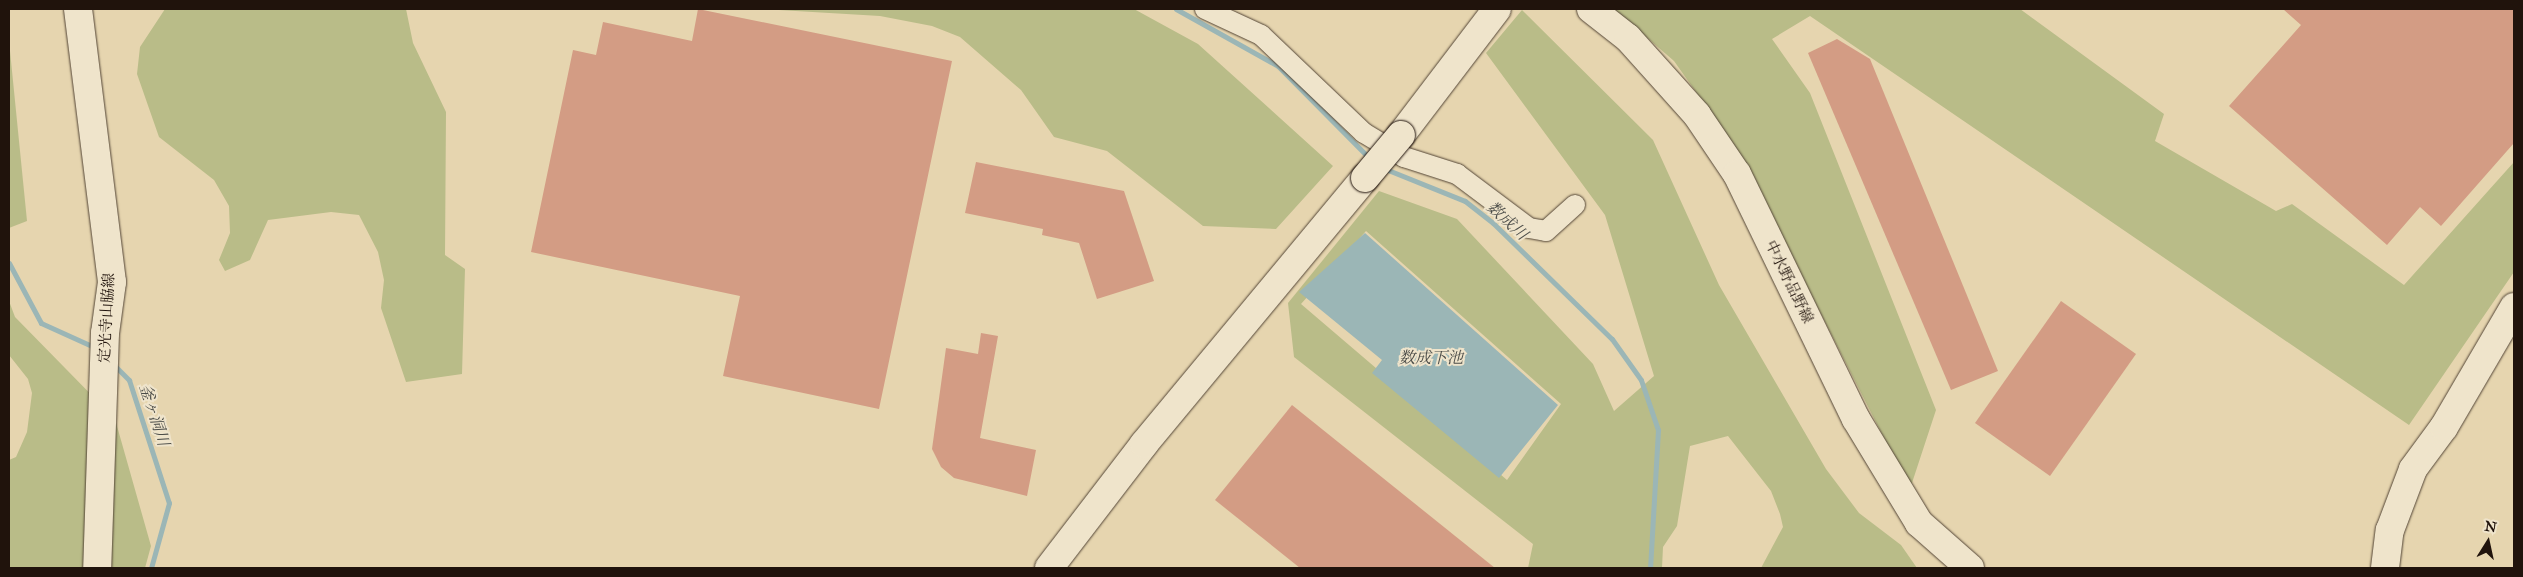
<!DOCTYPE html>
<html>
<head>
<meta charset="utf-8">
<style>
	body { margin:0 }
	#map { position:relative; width:2523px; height:577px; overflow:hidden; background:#e6d5af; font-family:"IM FELL Great Primer","Noto Serif JP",serif }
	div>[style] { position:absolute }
	.green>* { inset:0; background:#b9bc88 }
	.water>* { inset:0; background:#9bb6b6 }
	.stream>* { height:5px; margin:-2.5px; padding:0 2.5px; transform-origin:2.5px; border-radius:2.5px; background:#9bb6b6 }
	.building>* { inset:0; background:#d39c84 }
	.roads { filter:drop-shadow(0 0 1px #524435) drop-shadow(0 0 1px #524435) }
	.street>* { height:20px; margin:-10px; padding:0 10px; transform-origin:10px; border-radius:10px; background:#efe4cb }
	.secondary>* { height:28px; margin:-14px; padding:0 14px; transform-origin:14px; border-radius:14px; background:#efe4cb }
	.bridges { filter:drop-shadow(0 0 1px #20130c) drop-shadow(0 0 1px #20130c) }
	.secondary-bridge>* { height:28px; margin:-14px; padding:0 14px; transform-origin:14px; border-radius:14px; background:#efe4cb }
	span { translate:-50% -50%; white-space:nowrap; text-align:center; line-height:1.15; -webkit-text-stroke:4px #efe4cb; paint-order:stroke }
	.street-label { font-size:15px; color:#20130c }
	.water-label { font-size:16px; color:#4b4c48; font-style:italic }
	.frame { position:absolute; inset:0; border:10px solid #20130c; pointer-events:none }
	.north { position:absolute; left:2463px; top:517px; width:50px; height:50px; -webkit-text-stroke:4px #efe4cb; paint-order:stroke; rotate:10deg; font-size:14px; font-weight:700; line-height:20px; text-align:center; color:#20130c }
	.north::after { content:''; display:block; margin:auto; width:18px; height:22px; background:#20130c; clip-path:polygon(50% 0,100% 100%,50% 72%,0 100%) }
</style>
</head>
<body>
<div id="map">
	<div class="green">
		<div style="clip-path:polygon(165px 9px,406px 9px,413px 43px,446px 112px,445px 255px,465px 269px,462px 374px,406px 382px,381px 308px,384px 280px,378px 252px,359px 215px,331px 212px,268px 220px,250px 260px,225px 271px,219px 260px,230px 233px,229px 206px,214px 180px,159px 137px,137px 74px,140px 47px)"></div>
		<div style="clip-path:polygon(762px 9px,1134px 9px,1198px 44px,1333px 166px,1276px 229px,1203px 226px,1107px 151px,1054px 137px,1021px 90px,960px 37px,932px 26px,880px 16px)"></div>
		<div style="clip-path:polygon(1614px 9px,2020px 9px,2164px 114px,2155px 141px,2276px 211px,2292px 204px,2404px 285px,2514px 162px,2514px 272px,2409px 425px,1810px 16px,1772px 39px,1810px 93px,1936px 410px,1910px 489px,1738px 151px,1674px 61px)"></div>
		<div style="clip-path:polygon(evenodd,1522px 10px,1653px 140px,1719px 285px,1826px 469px,1859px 513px,1901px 545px,1917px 568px,1761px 568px,1783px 527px,1780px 514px,1771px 491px,1728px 436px,1690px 446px,1677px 526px,1663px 547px,1662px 568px,1528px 568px,1533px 544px,1294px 357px,1288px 303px,1379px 191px,1457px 219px,1593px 364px,1614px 411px,1654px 376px,1605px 215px,1486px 53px,1522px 10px,1366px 231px,1561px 404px,1507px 480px,1301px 304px,1366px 231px)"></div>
		<div style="clip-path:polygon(9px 41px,27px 221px,9px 228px)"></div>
		<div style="clip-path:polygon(9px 301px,15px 317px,115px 419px,151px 546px,145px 568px,9px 568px,9px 460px,16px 457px,27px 432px,32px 393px,28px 379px,9px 355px)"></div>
	</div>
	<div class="water">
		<div style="clip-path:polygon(1365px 233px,1558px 405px,1499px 478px,1372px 373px,1382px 360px,1299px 292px)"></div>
	</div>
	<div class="stream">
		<div style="left:1176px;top:9px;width:117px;rotate:29.2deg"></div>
		<div style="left:1278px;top:66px;width:131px;rotate:45.3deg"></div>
		<div style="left:1383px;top:168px;width:88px;rotate:21.9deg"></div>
		<div style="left:1465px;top:201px;width:36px;rotate:38deg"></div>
		<div style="left:1493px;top:223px;width:166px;rotate:44.3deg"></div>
		<div style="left:1612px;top:339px;width:50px;rotate:54.7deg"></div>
		<div style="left:1641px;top:380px;width:53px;rotate:71.2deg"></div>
		<div style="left:1658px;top:430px;width:138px;rotate:93.3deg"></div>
		<div style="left:9px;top:263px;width:68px;rotate:61.9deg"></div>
		<div style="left:41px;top:323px;width:60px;rotate:24.4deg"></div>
		<div style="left:113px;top:364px;width:23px;rotate:45deg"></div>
		<div style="left:129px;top:380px;width:129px;rotate:72deg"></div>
		<div style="left:169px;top:503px;width:67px;rotate:105.5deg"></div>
	</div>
	<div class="building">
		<div style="clip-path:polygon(698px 9px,952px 61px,879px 409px,723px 376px,740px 296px,531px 252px,573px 50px,596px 55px,603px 22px,692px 41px)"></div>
		<div style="clip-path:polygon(2283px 9px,2514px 9px,2514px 143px,2441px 226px,2420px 207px,2387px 245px,2229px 106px,2301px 25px)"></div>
		<div style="clip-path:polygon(1837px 39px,1870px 59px,1998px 371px,1951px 390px,1808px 53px)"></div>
		<div style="clip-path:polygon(976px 162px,1124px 191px,1154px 281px,1097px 299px,1079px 243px,1042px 235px,1043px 229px,965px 213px)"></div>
		<div style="clip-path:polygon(2061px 301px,2136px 354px,2050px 476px,1975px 423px)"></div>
		<div style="clip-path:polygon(981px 333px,998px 336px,980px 438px,1036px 450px,1027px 496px,954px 478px,941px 467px,932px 449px,946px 348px,978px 354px)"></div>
		<div style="clip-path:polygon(1292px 405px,1495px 568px,1300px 568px,1215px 500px)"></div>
	</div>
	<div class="roads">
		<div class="street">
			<div style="left:1205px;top:9px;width:62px;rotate:24.9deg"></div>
			<div style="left:1261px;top:35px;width:142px;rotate:43.6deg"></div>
			<div style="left:1364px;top:133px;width:47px;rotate:31deg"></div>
			<div style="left:1404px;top:157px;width:56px;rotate:17.8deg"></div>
			<div style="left:1457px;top:174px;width:90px;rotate:36.9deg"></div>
			<div style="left:1529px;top:228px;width:17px;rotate:10deg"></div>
			<div style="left:1546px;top:231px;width:39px;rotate:-42deg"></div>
		</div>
		<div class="secondary">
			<div style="left:78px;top:9px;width:275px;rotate:82.9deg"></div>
			<div style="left:112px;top:282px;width:51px;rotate:97.8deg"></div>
			<div style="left:105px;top:333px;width:235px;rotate:91.9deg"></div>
			<div style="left:1591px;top:9px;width:47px;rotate:38.1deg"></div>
			<div style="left:1628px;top:38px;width:103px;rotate:48.1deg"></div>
			<div style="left:1697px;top:115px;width:71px;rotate:55.9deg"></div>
			<div style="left:1737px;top:174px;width:272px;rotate:64.1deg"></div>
			<div style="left:1856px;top:419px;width:122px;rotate:58.8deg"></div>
			<div style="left:1919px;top:523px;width:68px;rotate:41.4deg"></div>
			<div style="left:1401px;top:135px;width:158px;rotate:-52.7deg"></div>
			<div style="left:1049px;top:568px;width:156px;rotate:-52.5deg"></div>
			<div style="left:1144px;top:444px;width:346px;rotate:-50.3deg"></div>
			<div style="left:2385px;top:568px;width:38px;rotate:-83deg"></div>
			<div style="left:2390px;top:530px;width:65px;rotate:-69.3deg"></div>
			<div style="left:2413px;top:469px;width:52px;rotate:-53.6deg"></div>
			<div style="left:2444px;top:427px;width:139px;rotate:-59.7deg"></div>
		</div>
	</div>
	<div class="bridges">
		<div class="secondary-bridge">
			<div style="left:1365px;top:178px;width:56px;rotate:-50.1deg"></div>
		</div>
	</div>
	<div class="street-label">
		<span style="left:1789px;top:282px;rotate:64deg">中水野品野線</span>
		<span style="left:107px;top:318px;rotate:-87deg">定光寺山脇線</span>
	</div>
	<div class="water-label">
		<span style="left:1507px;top:221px;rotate:42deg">数成川</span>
		<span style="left:1431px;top:358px">数成下池</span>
		<span style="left:154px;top:415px;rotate:72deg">釜ヶ洞川</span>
	</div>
	<div class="frame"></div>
	<div class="north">N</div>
</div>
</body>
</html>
